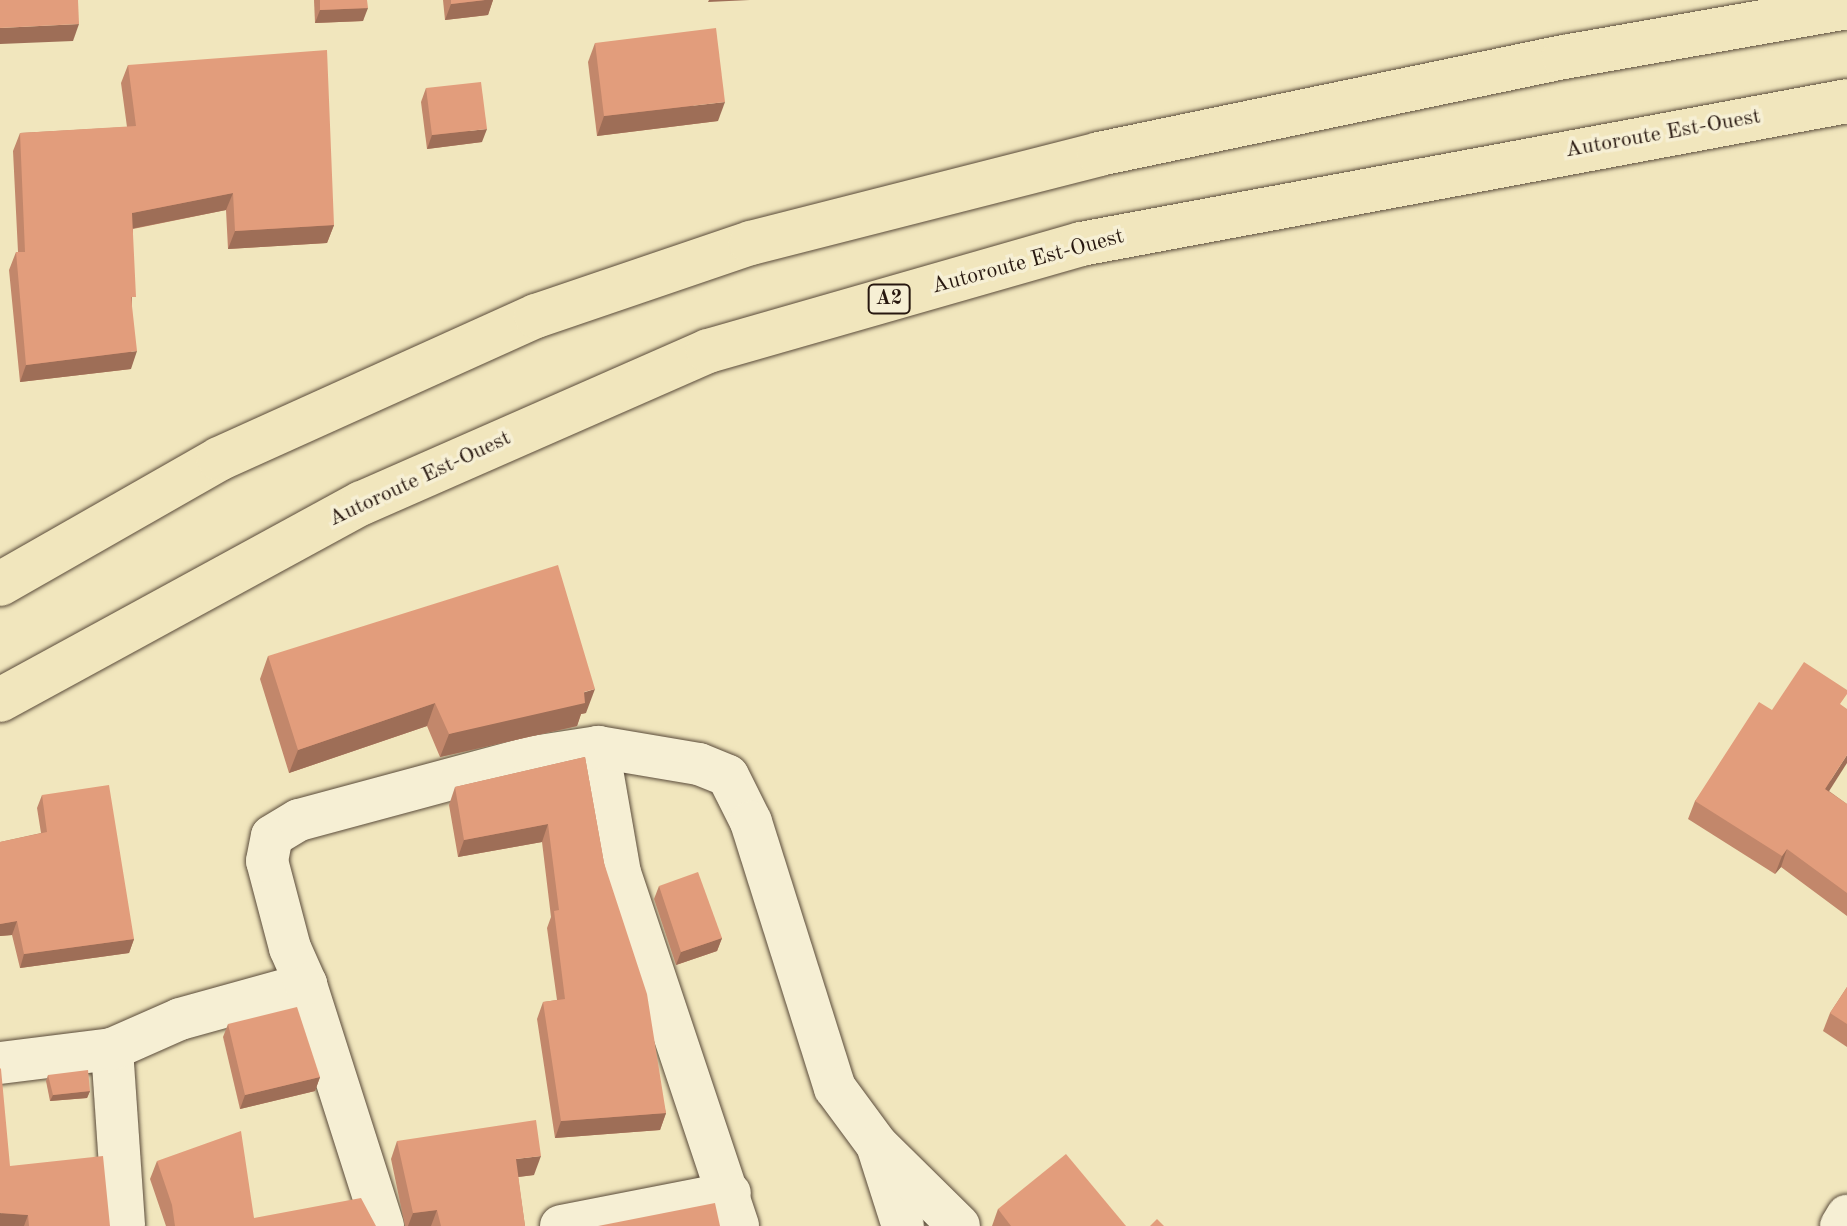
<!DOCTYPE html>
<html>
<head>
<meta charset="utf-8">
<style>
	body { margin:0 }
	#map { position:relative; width:1847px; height:1226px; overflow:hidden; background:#f1e6bd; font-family:"Old Standard TT",serif }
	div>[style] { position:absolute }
	.roads { filter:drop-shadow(0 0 2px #5a4b3a) drop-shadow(0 0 2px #5a4b3a) }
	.minor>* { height:42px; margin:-21px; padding:0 21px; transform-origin:21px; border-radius:21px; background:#f6efd4 }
	.motorway>* { height:44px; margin:-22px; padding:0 22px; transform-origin:22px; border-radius:22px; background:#f1e6bd }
	.wall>* { inset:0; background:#c2876b }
	.shaded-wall>* { inset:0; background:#9e6e57 }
	.building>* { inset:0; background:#e29d7c }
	span { translate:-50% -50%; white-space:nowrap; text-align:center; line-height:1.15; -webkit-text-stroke:7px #f6efd4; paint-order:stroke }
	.shield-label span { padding:2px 6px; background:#f6efd4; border:2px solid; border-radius:6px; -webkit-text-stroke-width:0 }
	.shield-label { font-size:20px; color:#27170f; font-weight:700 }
	.street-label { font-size:22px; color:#27170f }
</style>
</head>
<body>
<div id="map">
	<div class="roads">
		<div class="minor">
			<div style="left:598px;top:747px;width:128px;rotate:80.1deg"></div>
			<div style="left:620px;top:873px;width:372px;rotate:71.5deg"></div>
			<div style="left:112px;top:1049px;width:177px;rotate:86.1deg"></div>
			<div style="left:0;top:1063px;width:113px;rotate:-7.1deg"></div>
			<div style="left:112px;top:1049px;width:74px;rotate:-23.8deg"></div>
			<div style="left:180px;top:1019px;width:131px;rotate:-15.5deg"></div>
			<div style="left:879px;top:1151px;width:79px;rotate:72.3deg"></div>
			<div style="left:383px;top:1226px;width:254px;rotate:-107.7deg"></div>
			<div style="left:306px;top:984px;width:39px;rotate:-114deg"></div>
			<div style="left:290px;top:948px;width:90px;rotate:-104.8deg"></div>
			<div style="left:267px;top:861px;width:25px;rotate:-79deg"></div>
			<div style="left:272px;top:836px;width:31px;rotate:-31deg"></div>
			<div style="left:299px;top:820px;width:242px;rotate:-15.1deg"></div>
			<div style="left:533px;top:757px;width:66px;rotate:-8.7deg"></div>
			<div style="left:598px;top:747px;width:102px;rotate:9.6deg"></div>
			<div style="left:699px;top:764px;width:31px;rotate:22deg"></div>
			<div style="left:728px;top:776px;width:51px;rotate:63.4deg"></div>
			<div style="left:751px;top:822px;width:279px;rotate:72.5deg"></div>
			<div style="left:835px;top:1088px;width:71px;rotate:53.6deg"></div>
			<div style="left:877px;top:1145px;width:115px;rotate:44.6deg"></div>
			<div style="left:561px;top:1226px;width:172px;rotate:-11deg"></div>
			<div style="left:1841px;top:1226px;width:12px;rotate:-59deg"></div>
		</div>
		<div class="motorway">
			<div style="left:0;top:584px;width:252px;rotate:-29.7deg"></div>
			<div style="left:219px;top:459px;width:348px;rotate:-24.3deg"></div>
			<div style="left:536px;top:316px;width:227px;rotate:-18.8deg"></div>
			<div style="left:751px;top:243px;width:359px;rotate:-14.3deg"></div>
			<div style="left:1099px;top:154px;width:475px;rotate:-11.8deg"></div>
			<div style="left:1564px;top:57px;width:287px;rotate:-10deg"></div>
			<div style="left:0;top:700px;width:412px;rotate:-28.6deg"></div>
			<div style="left:362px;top:503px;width:378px;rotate:-23.7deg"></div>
			<div style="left:708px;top:351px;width:388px;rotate:-16deg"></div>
			<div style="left:1081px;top:244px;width:779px;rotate:-10.57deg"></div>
		</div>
	</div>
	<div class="wall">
		<div style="clip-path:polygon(314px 0,367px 0,363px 21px,315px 23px)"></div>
		<div style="clip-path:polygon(443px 0,493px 0,488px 15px,445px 20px)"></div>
		<div style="clip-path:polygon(595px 43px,718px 121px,597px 136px,588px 62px)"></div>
		<div style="clip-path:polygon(128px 65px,334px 225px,327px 243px,228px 249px,226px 210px,133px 229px,131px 369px,20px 382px,9px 270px,16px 252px,18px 252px,13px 151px,20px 133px,127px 127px,121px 83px)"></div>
		<div style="clip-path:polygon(426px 88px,482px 142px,427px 149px,421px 102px)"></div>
		<div style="clip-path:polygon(268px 656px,586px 713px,581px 714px,577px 726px,440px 757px,427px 726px,289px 773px,260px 679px)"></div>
		<div style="clip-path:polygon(1843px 706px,1829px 791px,1847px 804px,1847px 916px,1781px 867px,1775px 874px,1688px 819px,1695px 801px,1772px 710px)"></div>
		<div style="clip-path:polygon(585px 757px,604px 863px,666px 1113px,660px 1130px,555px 1138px,537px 1019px,543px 1002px,557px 1000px,547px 928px,551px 917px,542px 842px,458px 857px,449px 805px,455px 787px)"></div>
		<div style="clip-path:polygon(42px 795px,134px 939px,129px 953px,20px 968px,12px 935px,0 936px,0 842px,41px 833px,37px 808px)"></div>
		<div style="clip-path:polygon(659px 886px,722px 938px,717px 951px,676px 965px,654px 899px)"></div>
		<div style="clip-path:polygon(1847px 987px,1847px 1047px,1823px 1031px,1830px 1013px)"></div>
		<div style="clip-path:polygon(228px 1024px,320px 1077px,315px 1091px,240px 1109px,223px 1037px)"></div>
		<div style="clip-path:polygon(48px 1075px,90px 1091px,87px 1098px,50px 1101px,46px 1081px)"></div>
		<div style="clip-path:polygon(397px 1141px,534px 1175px,518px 1177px,525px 1226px,405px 1226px,391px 1159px)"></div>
		<div style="clip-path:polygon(157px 1161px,254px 1218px,376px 1226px,166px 1226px,150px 1179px)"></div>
		<div style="clip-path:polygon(10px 1166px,110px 1226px,0 1226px)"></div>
		<div style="clip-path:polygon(998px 1209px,1126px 1226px,992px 1226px)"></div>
	</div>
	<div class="shaded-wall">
		<div style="clip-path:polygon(485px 0,493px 0,488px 15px,445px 20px,451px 4px)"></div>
		<div style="clip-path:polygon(709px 0,750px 0,708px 2px)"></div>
		<div style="clip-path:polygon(368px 8px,363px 21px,315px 23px,320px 10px)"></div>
		<div style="clip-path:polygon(79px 24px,73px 41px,0 44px,0 28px)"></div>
		<div style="clip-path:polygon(725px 102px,718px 121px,597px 136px,604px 116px)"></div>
		<div style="clip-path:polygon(487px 129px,482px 142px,427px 149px,432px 135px)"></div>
		<div style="clip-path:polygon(233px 193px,226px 210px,125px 230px,132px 213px)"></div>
		<div style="clip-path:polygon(334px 225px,327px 243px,228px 249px,235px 231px)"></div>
		<div style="clip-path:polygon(137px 351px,131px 369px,20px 382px,26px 365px)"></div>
		<div style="clip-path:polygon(595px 689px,586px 713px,581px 714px,577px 726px,440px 757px,449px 734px)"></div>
		<div style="clip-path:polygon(435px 703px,427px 726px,289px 773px,298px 750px)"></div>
		<div style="clip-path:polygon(1847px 755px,1847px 763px,1819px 807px,1825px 789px)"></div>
		<div style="clip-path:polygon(548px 824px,542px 842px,458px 857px,464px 840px)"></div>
		<div style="clip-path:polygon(1787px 849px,1781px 867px,1775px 874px,1782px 856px)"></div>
		<div style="clip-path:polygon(17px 921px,12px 935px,0 936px,0 924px)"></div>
		<div style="clip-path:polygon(722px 938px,717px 951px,676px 965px,681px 952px)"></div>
		<div style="clip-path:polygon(134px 939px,129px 953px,20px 968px,24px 954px)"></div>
		<div style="clip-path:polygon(320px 1077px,315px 1091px,240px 1109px,245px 1095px)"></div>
		<div style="clip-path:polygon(90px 1091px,87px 1098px,50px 1101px,53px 1095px)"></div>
		<div style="clip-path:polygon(666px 1113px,660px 1130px,555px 1138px,561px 1121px)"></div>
		<div style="clip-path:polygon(541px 1156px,534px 1175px,509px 1178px,516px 1159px)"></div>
		<div style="clip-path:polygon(437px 1210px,431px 1226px,408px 1226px,413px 1213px)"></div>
		<div style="clip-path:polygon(0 1213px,28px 1215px,24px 1226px,0 1226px)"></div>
	</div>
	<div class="building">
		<div style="clip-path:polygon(0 0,78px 0,79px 24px,0 28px)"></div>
		<div style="clip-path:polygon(320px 0,367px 0,368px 8px,320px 10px)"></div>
		<div style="clip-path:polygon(451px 0,485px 0,451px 4px)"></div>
		<div style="clip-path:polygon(716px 28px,725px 102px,604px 116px,595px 43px)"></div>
		<div style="clip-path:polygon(327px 50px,334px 225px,235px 231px,233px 193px,132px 213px,136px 297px,131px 297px,137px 351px,26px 365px,16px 252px,25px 252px,20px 133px,136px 126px,128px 65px)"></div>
		<div style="clip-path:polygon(481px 82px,487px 129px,432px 135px,426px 88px)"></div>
		<div style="clip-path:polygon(558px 565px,595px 689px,584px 692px,585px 703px,449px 734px,435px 703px,298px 750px,268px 656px)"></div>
		<div style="clip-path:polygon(1804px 662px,1847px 690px,1847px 694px,1840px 704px,1847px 709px,1847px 755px,1825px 789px,1847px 804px,1847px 893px,1787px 849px,1782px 856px,1695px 801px,1759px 702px,1772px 710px)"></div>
		<div style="clip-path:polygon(585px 757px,604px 863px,647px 994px,666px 1113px,561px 1121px,543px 1002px,565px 999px,554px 911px,559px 910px,548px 824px,464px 840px,455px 787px)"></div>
		<div style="clip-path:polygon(109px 785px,134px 939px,24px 954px,17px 921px,0 924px,0 842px,47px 832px,42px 795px)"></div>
		<div style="clip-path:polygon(698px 872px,722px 938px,681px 952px,659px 886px)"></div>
		<div style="clip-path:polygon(1847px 987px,1847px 1024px,1830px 1013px)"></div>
		<div style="clip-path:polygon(297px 1007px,320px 1077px,245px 1095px,228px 1024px)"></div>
		<div style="clip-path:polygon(0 1068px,1px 1069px,10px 1166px,103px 1156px,110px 1226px,29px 1226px,28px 1215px,0 1213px)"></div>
		<div style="clip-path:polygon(88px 1070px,90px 1091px,53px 1095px,48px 1075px)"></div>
		<div style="clip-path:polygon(536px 1120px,541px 1156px,516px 1159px,525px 1226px,441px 1226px,437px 1210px,413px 1213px,397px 1141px)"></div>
		<div style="clip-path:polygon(241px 1131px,254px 1218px,361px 1198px,376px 1226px,175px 1226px,172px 1205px,157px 1161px)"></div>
		<div style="clip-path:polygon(1066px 1154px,1126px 1226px,1011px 1226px,998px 1209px)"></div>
		<div style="clip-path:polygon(715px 1203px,720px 1226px,598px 1226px)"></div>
		<div style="clip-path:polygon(1157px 1219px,1164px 1226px,1150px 1226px)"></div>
	</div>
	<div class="shield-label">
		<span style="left:889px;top:299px">A2</span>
	</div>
	<div class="street-label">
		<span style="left:1663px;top:134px;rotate:-10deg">Autoroute Est-Ouest</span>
		<span style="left:1028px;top:262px;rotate:-15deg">Autoroute Est-Ouest</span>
		<span style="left:420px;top:479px;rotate:-25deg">Autoroute Est-Ouest</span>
	</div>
</div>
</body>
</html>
